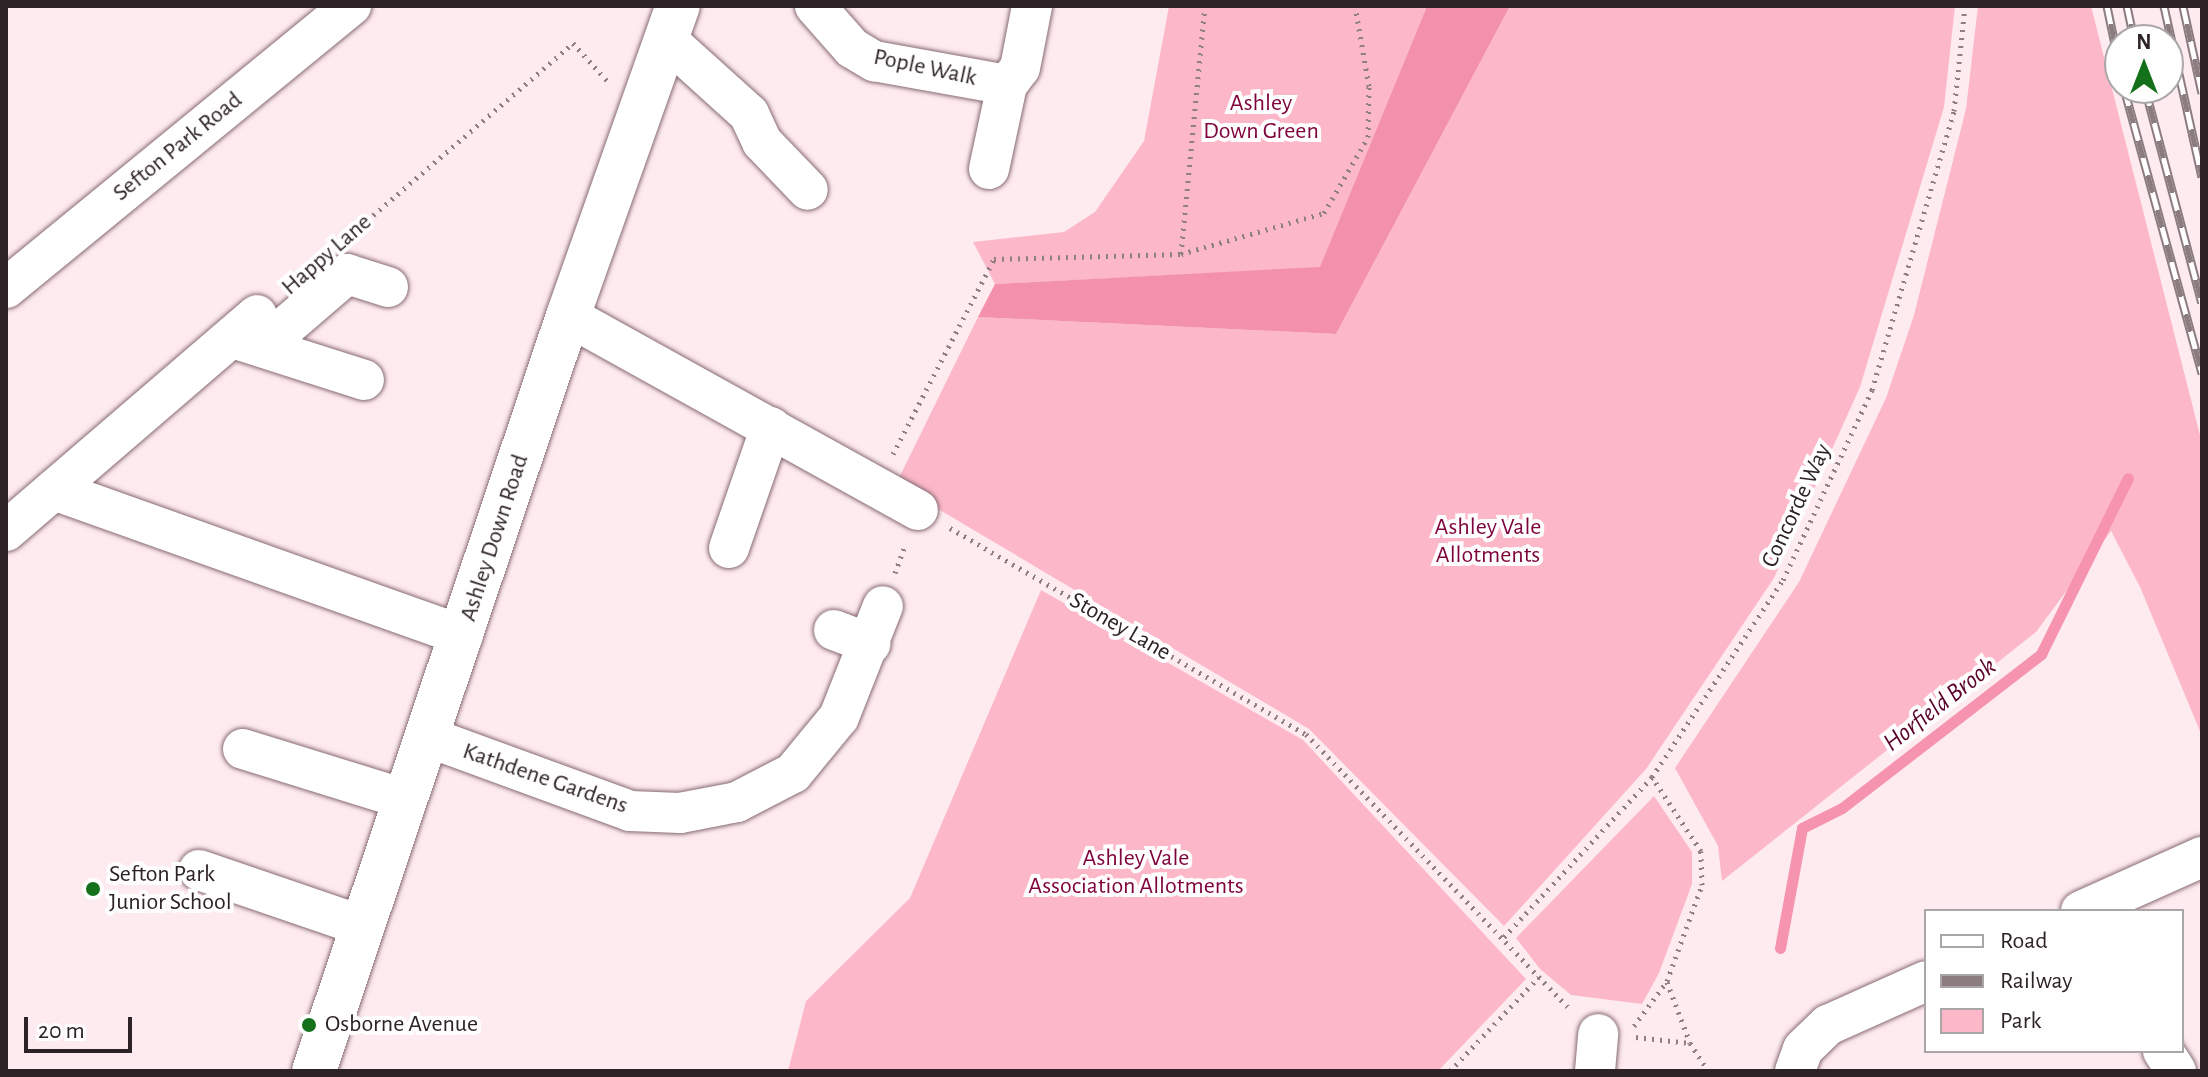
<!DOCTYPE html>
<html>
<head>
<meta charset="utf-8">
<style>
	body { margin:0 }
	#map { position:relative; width:2208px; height:1077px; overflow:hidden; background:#feebef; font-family:"Alegreya Sans",sans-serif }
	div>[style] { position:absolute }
	.green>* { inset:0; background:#fcb8c8 }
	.forest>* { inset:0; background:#f390ab }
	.stream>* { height:11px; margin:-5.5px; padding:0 5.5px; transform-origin:5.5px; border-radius:5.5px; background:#f693ae }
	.path>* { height:5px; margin-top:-2.5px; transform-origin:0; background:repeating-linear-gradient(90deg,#8e7f83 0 2px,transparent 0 8px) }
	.roads { filter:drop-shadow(0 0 2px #876b72) drop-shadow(0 0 2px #876b72) }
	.minor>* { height:40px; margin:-20px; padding:0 20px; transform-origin:20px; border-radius:20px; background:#fff }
	.major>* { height:44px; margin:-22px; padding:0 22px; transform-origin:22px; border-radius:22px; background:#fff }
	.rail>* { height:9px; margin-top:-4.5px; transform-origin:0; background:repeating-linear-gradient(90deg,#fefefe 0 18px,#8b7c80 0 36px); box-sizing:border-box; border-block:2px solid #8b7c80 }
	.dots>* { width:22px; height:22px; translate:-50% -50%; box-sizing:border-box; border:4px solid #fefefe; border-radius:50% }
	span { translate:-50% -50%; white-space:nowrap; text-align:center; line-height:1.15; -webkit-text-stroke:8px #fefefe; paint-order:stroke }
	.street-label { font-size:24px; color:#2d2225 }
	.park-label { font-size:24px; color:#7e023b }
	.poi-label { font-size:24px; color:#2d2225 }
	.left { translate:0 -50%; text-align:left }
	.water-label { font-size:26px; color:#5c022a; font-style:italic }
	.frame { position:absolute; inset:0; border:8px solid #2d2225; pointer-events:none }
	.legend { position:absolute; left:1924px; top:909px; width:260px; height:144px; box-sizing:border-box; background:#fefefe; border:2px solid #aaa6a7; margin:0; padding:10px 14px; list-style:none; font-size:24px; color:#2d2225 }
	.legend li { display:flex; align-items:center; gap:16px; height:40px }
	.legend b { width:40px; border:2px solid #aaa6a7 }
	.north { position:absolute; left:2104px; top:24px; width:80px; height:80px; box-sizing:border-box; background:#fefefe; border:2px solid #aaa6a7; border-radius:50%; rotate:0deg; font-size:22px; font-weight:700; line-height:32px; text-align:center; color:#2d2225 }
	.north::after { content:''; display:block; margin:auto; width:28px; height:36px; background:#15701c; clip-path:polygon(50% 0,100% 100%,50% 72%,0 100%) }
	.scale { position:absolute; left:24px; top:1017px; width:108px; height:36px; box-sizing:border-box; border:4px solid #2d2225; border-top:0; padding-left:10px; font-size:24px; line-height:28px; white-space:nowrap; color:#2d2225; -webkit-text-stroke:6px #fefefe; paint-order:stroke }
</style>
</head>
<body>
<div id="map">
	<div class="green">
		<div style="clip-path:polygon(1169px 6px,1427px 6px,1320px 268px,995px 284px,973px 242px,1064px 232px,1095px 212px,1144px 141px)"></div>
		<div style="clip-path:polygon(1510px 6px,1955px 6px,1944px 107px,1860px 387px,1774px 578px,1646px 769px,1504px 926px,1309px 729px,896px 484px,978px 317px,1336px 334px)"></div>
		<div style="clip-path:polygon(1978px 6px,2091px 6px,2202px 443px,2202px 736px,2140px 587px,2111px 531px,2036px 632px,1722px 881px,1718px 846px,1675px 768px,1799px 582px,1886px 398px,1914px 315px,1966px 109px)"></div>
		<div style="clip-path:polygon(1041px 590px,1303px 740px,1526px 979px,1438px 1071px,788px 1071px,806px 1001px,910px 898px)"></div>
		<div style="clip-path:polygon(1654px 796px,1692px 852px,1692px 884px,1659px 973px,1642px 1004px,1571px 995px,1540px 969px,1516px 938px)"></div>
	</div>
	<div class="forest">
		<div style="clip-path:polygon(1427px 6px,1510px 6px,1336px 334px,978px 317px,995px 284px,1320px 267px)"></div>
	</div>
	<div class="stream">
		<div style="left:1780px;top:948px;width:122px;rotate:-79.6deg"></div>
		<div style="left:1802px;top:828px;width:45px;rotate:-26.6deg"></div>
		<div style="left:1842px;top:808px;width:252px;rotate:-37.7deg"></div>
		<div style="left:2041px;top:654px;width:196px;rotate:-63.7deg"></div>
	</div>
	<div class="path">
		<div style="left:349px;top:236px;width:296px;rotate:-40.7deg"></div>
		<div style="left:573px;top:43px;width:54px;rotate:48deg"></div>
		<div style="left:1181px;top:254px;width:149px;rotate:-16deg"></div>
		<div style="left:1324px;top:213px;width:88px;rotate:-59.9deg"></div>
		<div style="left:1368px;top:137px;width:51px;rotate:-88.9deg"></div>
		<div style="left:1369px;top:86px;width:81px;rotate:-99.9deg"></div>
		<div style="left:893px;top:454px;width:220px;rotate:-62.6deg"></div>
		<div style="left:994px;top:259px;width:187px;rotate:-1.5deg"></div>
		<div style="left:1181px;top:254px;width:249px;rotate:-84.5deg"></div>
		<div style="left:950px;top:528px;width:411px;rotate:30.1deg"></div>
		<div style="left:1306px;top:734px;width:383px;rotate:46.2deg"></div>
		<div style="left:895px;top:573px;width:30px;rotate:-70deg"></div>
		<div style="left:1504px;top:937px;width:218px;rotate:-47.2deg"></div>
		<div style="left:1667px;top:982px;width:65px;rotate:69.3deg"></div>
		<div style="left:1690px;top:1043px;width:33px;rotate:57deg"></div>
		<div style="left:1634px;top:1026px;width:56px;rotate:-53.7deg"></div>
		<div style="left:1667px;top:981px;width:102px;rotate:-70deg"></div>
		<div style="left:1702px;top:885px;width:34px;rotate:-92deg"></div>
		<div style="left:1701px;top:851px;width:89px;rotate:-123.5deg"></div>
		<div style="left:1652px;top:777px;width:237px;rotate:-56.4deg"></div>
		<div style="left:1783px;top:580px;width:210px;rotate:-64.9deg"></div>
		<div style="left:1872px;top:390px;width:291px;rotate:-73.6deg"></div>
		<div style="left:1954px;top:111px;width:106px;rotate:-84deg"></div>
		<div style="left:1636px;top:1037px;width:54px;rotate:6.3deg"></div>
		<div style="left:1450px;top:1071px;width:129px;rotate:-46.6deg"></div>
	</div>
	<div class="roads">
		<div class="minor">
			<div style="left:815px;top:6px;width:56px;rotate:48.6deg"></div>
			<div style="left:852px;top:48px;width:26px;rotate:31deg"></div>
			<div style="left:874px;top:61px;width:135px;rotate:10.2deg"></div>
			<div style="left:666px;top:39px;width:112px;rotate:42.1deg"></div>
			<div style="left:749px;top:114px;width:31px;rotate:65deg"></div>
			<div style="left:762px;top:142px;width:66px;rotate:46.2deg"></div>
			<div style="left:989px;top:169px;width:86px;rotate:-77.9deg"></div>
			<div style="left:1007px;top:85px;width:21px;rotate:-53deg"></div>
			<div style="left:1020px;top:68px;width:63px;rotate:-79deg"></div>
			<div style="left:6px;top:288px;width:446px;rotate:-39.3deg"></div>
			<div style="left:568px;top:316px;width:400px;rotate:29deg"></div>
			<div style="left:242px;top:341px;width:128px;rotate:17.7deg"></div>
			<div style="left:262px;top:347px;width:112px;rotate:-40.7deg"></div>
			<div style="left:347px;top:274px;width:43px;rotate:17.6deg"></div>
			<div style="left:54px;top:490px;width:434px;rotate:19.6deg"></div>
			<div style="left:6px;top:531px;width:331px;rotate:-40.7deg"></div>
			<div style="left:729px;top:548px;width:128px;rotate:-70.9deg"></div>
			<div style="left:834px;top:630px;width:39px;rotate:21deg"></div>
			<div style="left:428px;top:737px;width:215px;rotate:20.1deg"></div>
			<div style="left:630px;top:811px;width:50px;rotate:2.3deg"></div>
			<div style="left:680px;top:813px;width:58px;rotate:-10.9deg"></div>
			<div style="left:737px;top:802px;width:63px;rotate:-27.4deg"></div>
			<div style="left:793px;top:773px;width:72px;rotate:-50.6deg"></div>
			<div style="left:839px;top:717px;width:119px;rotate:-68.4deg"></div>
			<div style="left:243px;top:749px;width:170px;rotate:17.2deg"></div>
			<div style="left:199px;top:870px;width:173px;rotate:18.9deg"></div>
			<div style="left:2081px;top:911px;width:133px;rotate:-24.1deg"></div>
			<div style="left:2163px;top:1051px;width:24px;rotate:57deg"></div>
			<div style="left:1595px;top:1071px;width:37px;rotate:-85deg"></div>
			<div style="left:1795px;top:1071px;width:23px;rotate:-70deg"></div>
			<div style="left:1803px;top:1049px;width:35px;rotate:-44deg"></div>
			<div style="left:1828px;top:1025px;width:107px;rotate:-24.2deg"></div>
		</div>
		<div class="major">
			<div style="left:314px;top:1071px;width:797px;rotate:-71.41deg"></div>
			<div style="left:568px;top:316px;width:329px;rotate:-70.5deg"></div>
		</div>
	</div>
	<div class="rail">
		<div style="left:2107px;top:6px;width:63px;rotate:78.2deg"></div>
		<div style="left:2127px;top:6px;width:35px;rotate:78deg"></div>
		<div style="left:2164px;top:6px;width:175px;rotate:77.5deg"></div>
		<div style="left:2183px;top:6px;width:89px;rotate:77.7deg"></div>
		<div style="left:2124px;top:88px;width:296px;rotate:74.7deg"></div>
		<div style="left:2145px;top:88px;width:222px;rotate:75.2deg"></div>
	</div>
	<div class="dots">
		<div style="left:93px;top:889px;background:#15701c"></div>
		<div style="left:309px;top:1025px;background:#15701c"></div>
	</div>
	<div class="street-label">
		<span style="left:925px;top:68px;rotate:12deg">Pople Walk</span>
		<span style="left:178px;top:147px;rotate:-39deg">Sefton Park Road</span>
		<span style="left:327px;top:255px;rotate:-41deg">Happy Lane</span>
		<span style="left:1797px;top:506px;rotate:-65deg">Concorde Way</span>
		<span style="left:495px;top:538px;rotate:-72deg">Ashley Down Road</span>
		<span style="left:1120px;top:627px;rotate:30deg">Stoney Lane</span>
		<span style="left:545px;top:779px;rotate:19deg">Kathdene Gardens</span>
	</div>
	<div class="park-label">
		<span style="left:1261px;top:118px">Ashley<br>Down Green</span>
		<span style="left:1488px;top:542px">Ashley Vale<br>Allotments</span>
		<span style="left:1136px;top:873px">Ashley Vale<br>Association Allotments</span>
	</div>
	<div class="poi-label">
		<span class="left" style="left:109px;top:889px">Sefton Park<br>Junior School</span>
		<span class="left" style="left:325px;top:1025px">Osborne Avenue</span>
	</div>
	<div class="water-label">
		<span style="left:1940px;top:705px;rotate:-38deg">Horfield Brook</span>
	</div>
	<div class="frame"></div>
	<ul class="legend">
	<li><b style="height:10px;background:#fff"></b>Road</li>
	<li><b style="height:10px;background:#8b7c80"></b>Railway</li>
	<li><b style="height:22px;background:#fcb8c8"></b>Park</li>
	</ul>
	<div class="north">N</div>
	<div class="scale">20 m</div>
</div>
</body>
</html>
